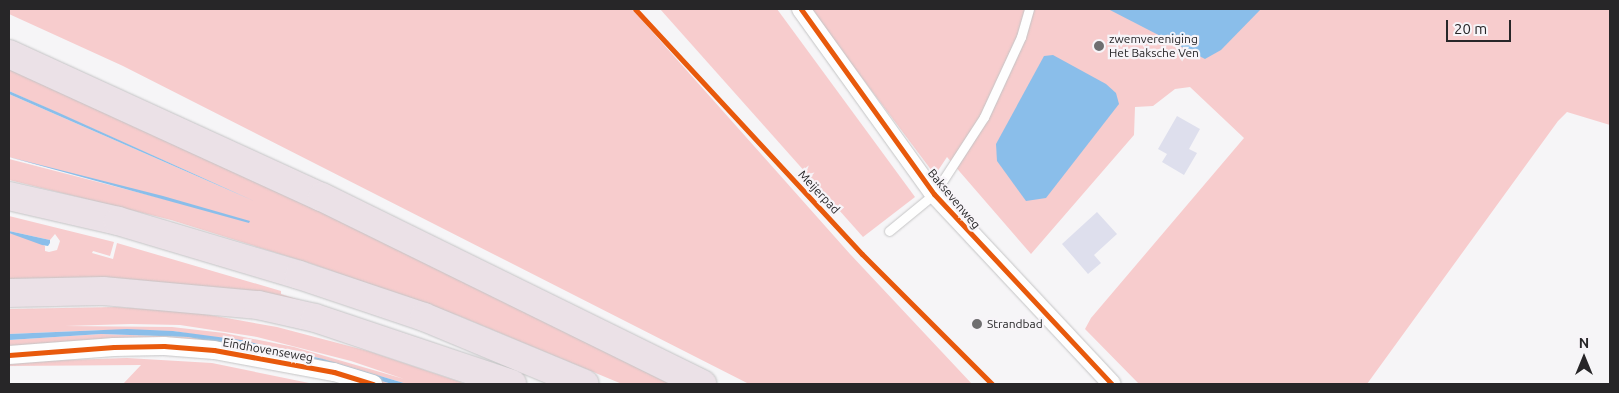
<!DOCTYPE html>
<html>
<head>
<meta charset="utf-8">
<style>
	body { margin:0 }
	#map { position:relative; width:1619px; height:393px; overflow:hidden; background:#f6f5f7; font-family:Ubuntu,sans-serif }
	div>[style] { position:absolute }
	.green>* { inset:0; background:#f7cccd }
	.water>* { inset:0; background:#8abeea }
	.building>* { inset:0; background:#dedfed }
	.roads { filter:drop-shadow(0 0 1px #c4c4c5) drop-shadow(0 0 1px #c4c4c5) }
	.lane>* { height:9px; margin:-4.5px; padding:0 4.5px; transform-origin:4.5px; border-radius:4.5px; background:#fefefe }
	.street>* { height:18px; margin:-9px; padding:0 9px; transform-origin:9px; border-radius:9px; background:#fefefe }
	.highway>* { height:28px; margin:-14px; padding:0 14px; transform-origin:14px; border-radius:14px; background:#ebe1e7 }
	.cycleway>* { height:5px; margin:-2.5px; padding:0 2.5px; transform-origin:2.5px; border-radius:2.5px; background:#e8590c }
	.dots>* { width:14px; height:14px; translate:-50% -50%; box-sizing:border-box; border:2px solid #f7f4f8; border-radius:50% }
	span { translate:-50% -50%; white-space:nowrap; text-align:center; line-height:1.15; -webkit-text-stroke:4.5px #f7f4f8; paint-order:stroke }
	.poi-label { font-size:12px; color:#272628 }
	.left { translate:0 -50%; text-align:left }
	.street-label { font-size:12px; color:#272628 }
	.frame { position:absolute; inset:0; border:10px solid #272628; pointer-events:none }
	.north { position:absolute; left:1559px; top:333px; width:50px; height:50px; -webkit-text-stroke:4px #f7f4f8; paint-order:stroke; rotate:0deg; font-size:14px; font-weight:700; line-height:20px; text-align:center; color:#272628 }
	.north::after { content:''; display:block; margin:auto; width:18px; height:22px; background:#272628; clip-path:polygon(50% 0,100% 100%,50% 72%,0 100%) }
	.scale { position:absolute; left:1446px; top:20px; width:65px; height:22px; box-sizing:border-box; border:2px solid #272628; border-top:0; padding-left:6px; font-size:15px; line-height:18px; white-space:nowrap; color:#272628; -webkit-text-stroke:4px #f7f4f8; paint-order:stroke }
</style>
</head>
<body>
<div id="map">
	<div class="green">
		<div style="clip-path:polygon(9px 9px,632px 9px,850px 254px,972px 384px,749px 384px,123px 66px,9px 14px)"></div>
		<div style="clip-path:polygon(660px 9px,777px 9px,915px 197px,863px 237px)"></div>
		<div style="clip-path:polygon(810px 9px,1610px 9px,1610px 125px,1567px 112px,1558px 121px,1367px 384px,1139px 384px,1085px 329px,1091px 318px,1244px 138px,1190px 87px,1175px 89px,1153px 106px,1135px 107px,1134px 135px,1031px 254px,947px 157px,935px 175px)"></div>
		<div style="clip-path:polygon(9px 68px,357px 228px,670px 384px,622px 384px,459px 316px,312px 264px,171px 220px,9px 180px,9px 159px,249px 221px,9px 157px,9px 94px,254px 201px,9px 91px)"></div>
		<div style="clip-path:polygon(9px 216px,114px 242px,110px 256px,93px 251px,92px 253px,113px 259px,117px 243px,281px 291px,281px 294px,359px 320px,9px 284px,9px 233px,31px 238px,45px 246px,45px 251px,49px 252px,57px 250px,60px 241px,55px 234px,50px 240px,9px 231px)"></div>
		<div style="clip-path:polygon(evenodd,116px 307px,193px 312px,277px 327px,368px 351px,466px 384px,407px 384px,295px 351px,173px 331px,102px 330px,9px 334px,9px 309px,116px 307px,131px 324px,180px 325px,257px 337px,351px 361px,404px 379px,294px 347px,224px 333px,172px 327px,65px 326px,131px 324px)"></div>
		<div style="clip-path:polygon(101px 334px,188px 337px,225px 342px,309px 360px,392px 384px,351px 384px,226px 355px,9px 352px,9px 340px)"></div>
		<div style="clip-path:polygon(127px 358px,212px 363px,314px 384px,123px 384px,141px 365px,9px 366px,9px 362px)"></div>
	</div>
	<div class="water">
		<div style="clip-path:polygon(1108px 9px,1261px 9px,1221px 50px,1205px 59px)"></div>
		<div style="clip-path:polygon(1053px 55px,1106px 84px,1116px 93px,1119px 104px,1046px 198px,1026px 201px,997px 161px,996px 144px,1044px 56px)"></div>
		<div style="clip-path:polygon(9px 91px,57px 112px,254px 201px,9px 94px)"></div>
		<div style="clip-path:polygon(9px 157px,163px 196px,250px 221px,249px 223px)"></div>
		<div style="clip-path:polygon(9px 231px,50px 240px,50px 243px,48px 246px,42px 245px,9px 233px)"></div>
		<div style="clip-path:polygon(127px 329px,173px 331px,241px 340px,323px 359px,407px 384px,392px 384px,309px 360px,188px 337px,101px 334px,9px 340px,9px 334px)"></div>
	</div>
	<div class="building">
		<div style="clip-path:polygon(1177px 116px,1200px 129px,1189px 149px,1197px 153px,1184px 175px,1162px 162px,1167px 154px,1158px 149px)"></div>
		<div style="clip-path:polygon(1097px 212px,1117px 234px,1094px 255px,1101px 263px,1088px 274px,1062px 244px)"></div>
	</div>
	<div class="roads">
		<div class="lane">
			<div style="left:889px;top:231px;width:58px;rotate:-39.4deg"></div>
			<div style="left:934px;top:194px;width:92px;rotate:-57deg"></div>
			<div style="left:984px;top:117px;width:88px;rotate:-65.2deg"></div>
			<div style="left:1021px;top:37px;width:29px;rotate:-74deg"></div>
		</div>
		<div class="street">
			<div style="left:801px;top:9px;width:228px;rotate:54.3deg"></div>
			<div style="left:934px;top:194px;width:260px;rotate:46.9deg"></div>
			<div style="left:9px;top:355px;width:105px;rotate:-4.4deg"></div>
			<div style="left:114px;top:347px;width:50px;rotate:-1.1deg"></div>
			<div style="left:164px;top:346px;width:50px;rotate:4.6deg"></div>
			<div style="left:214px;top:350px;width:122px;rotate:10.4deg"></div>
			<div style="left:334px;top:372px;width:41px;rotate:17.1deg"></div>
		</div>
		<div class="highway">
			<div style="left:9px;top:54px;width:344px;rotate:24.6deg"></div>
			<div style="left:322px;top:197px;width:424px;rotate:26.2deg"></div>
			<div style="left:9px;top:196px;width:112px;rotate:12.9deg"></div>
			<div style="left:118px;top:221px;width:189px;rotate:16.6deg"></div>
			<div style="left:299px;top:275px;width:132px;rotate:18.6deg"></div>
			<div style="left:424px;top:317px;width:174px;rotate:22.6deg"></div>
			<div style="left:9px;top:293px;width:94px;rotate:-1.2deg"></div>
			<div style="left:103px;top:291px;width:156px;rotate:5.2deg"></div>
			<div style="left:258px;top:305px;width:58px;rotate:12.8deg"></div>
			<div style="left:315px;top:318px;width:208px;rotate:18.5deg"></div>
		</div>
	</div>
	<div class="cycleway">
		<div style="left:635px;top:9px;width:334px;rotate:47.2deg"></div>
		<div style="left:862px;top:254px;width:184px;rotate:45deg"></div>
		<div style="left:801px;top:9px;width:228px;rotate:54.3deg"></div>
		<div style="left:934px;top:194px;width:260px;rotate:46.9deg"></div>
		<div style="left:9px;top:355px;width:105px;rotate:-4.4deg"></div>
		<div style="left:114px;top:347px;width:50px;rotate:-1.1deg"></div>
		<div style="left:164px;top:346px;width:50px;rotate:4.6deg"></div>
		<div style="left:214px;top:350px;width:122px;rotate:10.4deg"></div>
		<div style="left:334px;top:372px;width:41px;rotate:17.1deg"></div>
	</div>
	<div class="dots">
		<div style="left:1099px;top:46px;background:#6f6e70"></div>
		<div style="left:977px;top:324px;background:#6f6e70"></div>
	</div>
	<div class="poi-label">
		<span class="left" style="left:1109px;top:46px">zwemvereniging<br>Het Baksche Ven</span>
		<span class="left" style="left:987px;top:324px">Strandbad</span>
	</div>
	<div class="street-label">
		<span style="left:819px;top:192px;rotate:47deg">Meijerpad</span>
		<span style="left:954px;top:199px;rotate:50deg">Baksevenweg</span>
		<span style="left:268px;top:350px;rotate:10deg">Eindhovenseweg</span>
	</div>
	<div class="frame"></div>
	<div class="north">N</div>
	<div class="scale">20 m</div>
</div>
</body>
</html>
